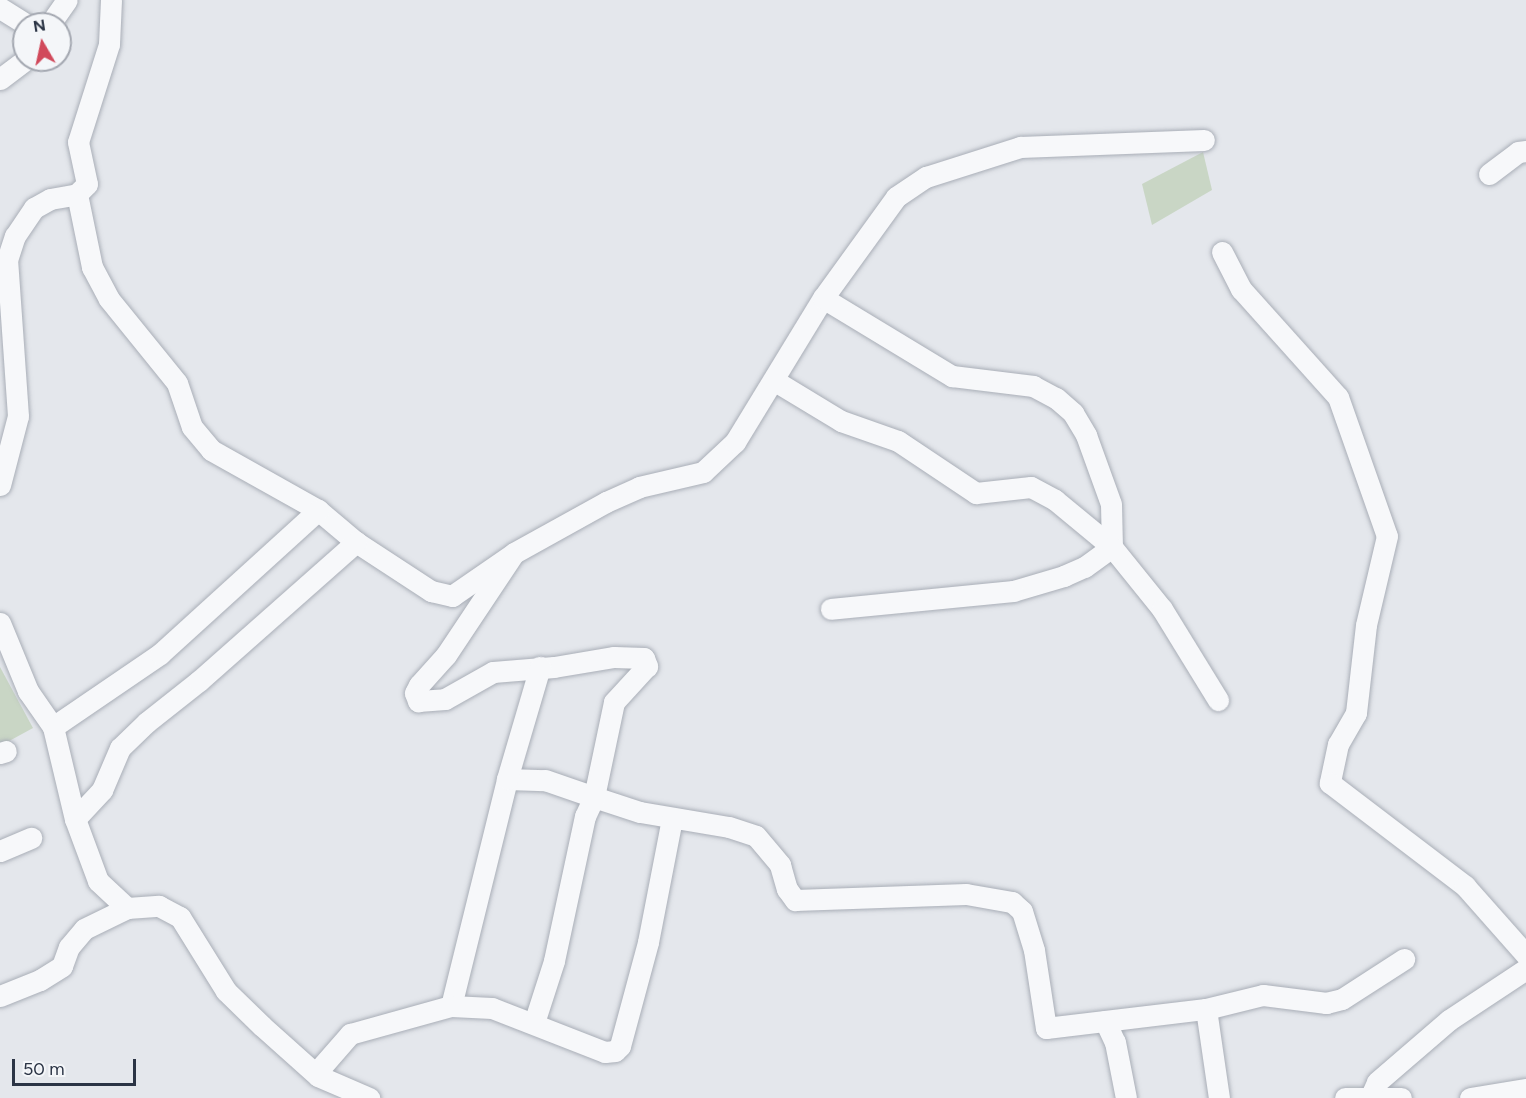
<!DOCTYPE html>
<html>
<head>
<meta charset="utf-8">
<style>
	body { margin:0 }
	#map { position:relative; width:1526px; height:1098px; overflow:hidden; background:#e4e7ec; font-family:Figtree,sans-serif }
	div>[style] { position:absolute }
	.green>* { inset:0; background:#c9d6c5 }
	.roads { filter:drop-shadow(0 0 2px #a9aeb7) drop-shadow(0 0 2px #a9aeb7) }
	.minor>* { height:21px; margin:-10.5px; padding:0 10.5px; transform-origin:10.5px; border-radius:10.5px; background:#f7f8fa }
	span { translate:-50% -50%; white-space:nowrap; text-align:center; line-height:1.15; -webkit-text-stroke:5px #f4f6f9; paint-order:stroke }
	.north { position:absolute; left:12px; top:12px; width:60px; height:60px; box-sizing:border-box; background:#f4f6f9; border:2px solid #a4a8b1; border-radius:50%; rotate:351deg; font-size:16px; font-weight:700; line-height:24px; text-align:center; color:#2b3445 }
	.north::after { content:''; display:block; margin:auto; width:21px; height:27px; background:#d1495b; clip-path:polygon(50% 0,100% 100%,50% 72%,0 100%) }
	.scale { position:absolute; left:12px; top:1059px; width:124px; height:27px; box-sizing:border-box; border:3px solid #2b3445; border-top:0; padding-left:8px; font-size:18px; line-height:21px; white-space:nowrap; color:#2b3445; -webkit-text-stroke:4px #f4f6f9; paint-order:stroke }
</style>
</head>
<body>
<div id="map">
	<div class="green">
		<div style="clip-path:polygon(1203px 152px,1212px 190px,1152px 225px,1142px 184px)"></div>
		<div style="clip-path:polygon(0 667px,33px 728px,0 746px)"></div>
	</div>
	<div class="roads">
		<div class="minor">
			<div style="left:0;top:8px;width:31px;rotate:32deg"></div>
			<div style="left:50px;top:24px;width:29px;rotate:-55deg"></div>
			<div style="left:0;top:79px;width:31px;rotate:-37deg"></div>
			<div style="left:1489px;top:174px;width:36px;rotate:-37deg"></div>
			<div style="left:1518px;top:152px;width:8px;rotate:-7deg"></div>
			<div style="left:77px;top:194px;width:75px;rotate:78.4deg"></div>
			<div style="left:92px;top:267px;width:36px;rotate:62deg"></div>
			<div style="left:109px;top:299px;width:108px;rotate:51deg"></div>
			<div style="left:177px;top:383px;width:46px;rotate:71.2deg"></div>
			<div style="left:192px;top:427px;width:30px;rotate:50deg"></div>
			<div style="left:211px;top:450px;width:123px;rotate:29.3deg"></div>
			<div style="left:318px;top:510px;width:50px;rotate:40.1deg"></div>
			<div style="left:356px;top:542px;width:90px;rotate:33.2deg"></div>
			<div style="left:431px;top:591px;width:22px;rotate:13deg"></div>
			<div style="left:452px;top:596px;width:75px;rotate:-34.7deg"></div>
			<div style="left:514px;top:553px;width:105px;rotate:-29deg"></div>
			<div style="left:606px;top:502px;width:36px;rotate:-24deg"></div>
			<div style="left:639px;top:487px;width:66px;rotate:-13.2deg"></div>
			<div style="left:703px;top:472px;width:44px;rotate:-43.2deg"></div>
			<div style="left:735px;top:442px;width:169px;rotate:-58.6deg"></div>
			<div style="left:823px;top:298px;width:125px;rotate:-54.1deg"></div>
			<div style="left:896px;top:197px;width:36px;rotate:-34deg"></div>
			<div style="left:926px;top:177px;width:99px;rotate:-17.7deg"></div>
			<div style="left:1020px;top:147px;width:184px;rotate:-2.2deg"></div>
			<div style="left:1222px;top:252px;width:42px;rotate:62.8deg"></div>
			<div style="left:1241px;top:289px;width:145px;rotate:48.1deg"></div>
			<div style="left:1338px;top:397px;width:147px;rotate:70.6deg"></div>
			<div style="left:1387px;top:536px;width:91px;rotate:103.3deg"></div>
			<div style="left:1366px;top:625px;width:89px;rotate:96.5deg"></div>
			<div style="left:1356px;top:713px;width:36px;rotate:120deg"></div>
			<div style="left:1338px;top:744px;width:40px;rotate:102deg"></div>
			<div style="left:1330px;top:783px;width:170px;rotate:37.3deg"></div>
			<div style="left:1465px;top:886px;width:92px;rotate:48.5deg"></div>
			<div style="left:823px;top:298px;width:151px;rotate:31.2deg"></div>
			<div style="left:952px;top:376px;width:82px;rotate:7deg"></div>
			<div style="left:1033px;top:386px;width:26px;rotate:28deg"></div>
			<div style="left:1056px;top:398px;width:23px;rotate:41deg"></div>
			<div style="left:1073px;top:413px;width:26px;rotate:59deg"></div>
			<div style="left:1086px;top:435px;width:73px;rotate:70.1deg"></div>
			<div style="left:1111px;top:504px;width:43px;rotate:88.7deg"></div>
			<div style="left:1112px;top:547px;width:34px;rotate:144deg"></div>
			<div style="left:1084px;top:567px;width:22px;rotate:156deg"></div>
			<div style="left:1064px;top:576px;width:53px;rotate:163.6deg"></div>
			<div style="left:1013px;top:591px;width:183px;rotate:174.4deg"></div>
			<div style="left:775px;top:381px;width:77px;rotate:31.2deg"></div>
			<div style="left:841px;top:421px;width:60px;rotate:19.3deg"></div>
			<div style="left:898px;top:441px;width:94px;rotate:33.7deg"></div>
			<div style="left:976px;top:493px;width:55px;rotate:-6.2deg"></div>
			<div style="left:1031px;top:487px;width:27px;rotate:28deg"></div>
			<div style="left:1055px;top:500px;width:74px;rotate:39.5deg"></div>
			<div style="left:1112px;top:547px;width:80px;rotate:51.1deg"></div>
			<div style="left:1162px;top:609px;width:107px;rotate:58.4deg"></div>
			<div style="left:0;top:485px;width:71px;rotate:-75.4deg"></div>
			<div style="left:18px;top:416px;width:156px;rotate:-94deg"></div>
			<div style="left:7px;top:260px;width:25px;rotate:-72deg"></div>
			<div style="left:15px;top:236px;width:34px;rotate:-56deg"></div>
			<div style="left:34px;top:208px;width:18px;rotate:-29deg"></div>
			<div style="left:50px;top:199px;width:27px;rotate:-10deg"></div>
			<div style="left:77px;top:194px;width:14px;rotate:-45deg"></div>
			<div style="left:87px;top:184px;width:43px;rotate:-102.1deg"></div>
			<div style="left:78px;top:142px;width:103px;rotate:-72.4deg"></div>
			<div style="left:109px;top:44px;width:44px;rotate:-87.4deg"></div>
			<div style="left:514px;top:553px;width:123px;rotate:123.7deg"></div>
			<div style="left:446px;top:655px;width:40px;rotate:132deg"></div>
			<div style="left:419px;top:685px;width:9px;rotate:117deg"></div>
			<div style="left:415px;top:693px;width:9px;rotate:69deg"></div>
			<div style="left:418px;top:701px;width:27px;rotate:-4deg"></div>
			<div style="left:445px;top:699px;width:55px;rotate:-29.4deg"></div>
			<div style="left:493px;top:672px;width:61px;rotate:-4.7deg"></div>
			<div style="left:554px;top:667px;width:61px;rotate:-9.5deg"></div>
			<div style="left:614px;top:657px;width:30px;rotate:2deg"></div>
			<div style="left:644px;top:658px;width:9px;rotate:69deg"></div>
			<div style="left:647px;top:666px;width:49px;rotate:132.5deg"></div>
			<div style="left:614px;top:702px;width:97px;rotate:101.9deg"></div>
			<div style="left:594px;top:797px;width:48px;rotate:18.1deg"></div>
			<div style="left:640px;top:812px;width:90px;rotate:9.6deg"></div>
			<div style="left:729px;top:827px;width:28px;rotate:18deg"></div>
			<div style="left:756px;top:836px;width:38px;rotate:50deg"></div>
			<div style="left:780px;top:865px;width:25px;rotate:74deg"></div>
			<div style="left:787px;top:889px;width:14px;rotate:54deg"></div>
			<div style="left:795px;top:900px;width:171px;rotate:-2deg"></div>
			<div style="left:966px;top:894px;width:47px;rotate:9.9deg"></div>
			<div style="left:1012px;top:902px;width:13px;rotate:42deg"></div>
			<div style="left:1022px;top:911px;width:41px;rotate:72.9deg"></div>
			<div style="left:1034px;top:950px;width:79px;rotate:81.3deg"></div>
			<div style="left:1046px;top:1028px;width:161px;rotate:-6.8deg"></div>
			<div style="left:1206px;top:1009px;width:59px;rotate:-13.8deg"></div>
			<div style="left:1263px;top:995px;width:64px;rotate:7.2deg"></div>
			<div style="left:1326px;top:1003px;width:16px;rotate:-14deg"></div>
			<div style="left:1342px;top:999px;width:74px;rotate:-32.8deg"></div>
			<div style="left:0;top:623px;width:74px;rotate:67.6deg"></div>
			<div style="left:28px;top:691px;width:44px;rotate:55.2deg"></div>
			<div style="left:53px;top:727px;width:95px;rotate:76.6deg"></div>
			<div style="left:75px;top:819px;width:66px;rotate:69.6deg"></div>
			<div style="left:98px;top:881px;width:40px;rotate:43deg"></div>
			<div style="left:127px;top:908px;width:32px;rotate:-4deg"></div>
			<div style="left:159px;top:906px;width:24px;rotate:28deg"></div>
			<div style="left:180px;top:917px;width:87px;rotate:58.1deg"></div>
			<div style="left:226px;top:991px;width:50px;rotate:44.2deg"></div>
			<div style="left:262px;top:1026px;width:75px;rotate:41.8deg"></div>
			<div style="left:318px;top:1076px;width:56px;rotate:23.3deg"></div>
			<div style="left:53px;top:727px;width:130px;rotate:-34.3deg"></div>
			<div style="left:160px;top:654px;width:214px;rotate:-42.3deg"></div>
			<div style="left:0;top:753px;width:6px;rotate:-18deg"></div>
			<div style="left:507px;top:779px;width:38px;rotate:2deg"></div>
			<div style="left:545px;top:780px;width:52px;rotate:19.1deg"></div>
			<div style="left:594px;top:797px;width:21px;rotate:115deg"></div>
			<div style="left:585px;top:816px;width:148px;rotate:102.1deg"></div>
			<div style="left:554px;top:961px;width:65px;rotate:107.9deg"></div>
			<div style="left:75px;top:819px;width:40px;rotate:-47deg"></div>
			<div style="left:102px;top:790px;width:46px;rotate:-66.8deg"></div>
			<div style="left:120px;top:748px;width:37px;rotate:-44deg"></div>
			<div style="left:147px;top:722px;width:66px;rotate:-38.3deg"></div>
			<div style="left:199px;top:681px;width:210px;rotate:-41.5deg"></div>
			<div style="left:0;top:851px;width:34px;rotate:-23deg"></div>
			<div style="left:0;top:996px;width:43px;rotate:-21.8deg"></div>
			<div style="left:40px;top:980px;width:26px;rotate:-32deg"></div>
			<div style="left:62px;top:966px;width:20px;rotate:-70deg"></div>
			<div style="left:69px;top:947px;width:23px;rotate:-50deg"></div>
			<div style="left:84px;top:929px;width:48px;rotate:-26deg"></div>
			<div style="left:451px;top:1006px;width:234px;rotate:-76.1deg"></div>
			<div style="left:507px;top:779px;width:117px;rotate:-73.6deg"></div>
			<div style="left:1206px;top:1009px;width:90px;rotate:81.7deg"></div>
			<div style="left:1105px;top:1021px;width:23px;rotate:65deg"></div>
			<div style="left:1115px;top:1042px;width:57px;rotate:78.9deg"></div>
			<div style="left:316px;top:1073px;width:52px;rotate:-48.9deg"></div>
			<div style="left:350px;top:1034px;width:105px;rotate:-15.5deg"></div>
			<div style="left:451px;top:1006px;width:41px;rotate:2.8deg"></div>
			<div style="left:492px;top:1008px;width:121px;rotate:21.3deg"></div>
			<div style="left:605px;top:1052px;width:10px;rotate:-6deg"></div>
			<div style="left:615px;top:1051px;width:7px;rotate:-45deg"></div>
			<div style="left:620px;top:1046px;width:108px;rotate:-74.9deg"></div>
			<div style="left:648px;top:942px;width:126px;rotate:-79deg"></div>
			<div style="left:1345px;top:1098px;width:56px"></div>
			<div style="left:1370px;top:1098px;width:17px;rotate:-66deg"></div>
			<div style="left:1377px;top:1082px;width:95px;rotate:-40.7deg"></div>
			<div style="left:1449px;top:1020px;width:92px;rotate:-33.5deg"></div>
			<div style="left:1470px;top:1098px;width:57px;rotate:-9.1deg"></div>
		</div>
	</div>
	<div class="north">N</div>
	<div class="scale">50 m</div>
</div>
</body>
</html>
